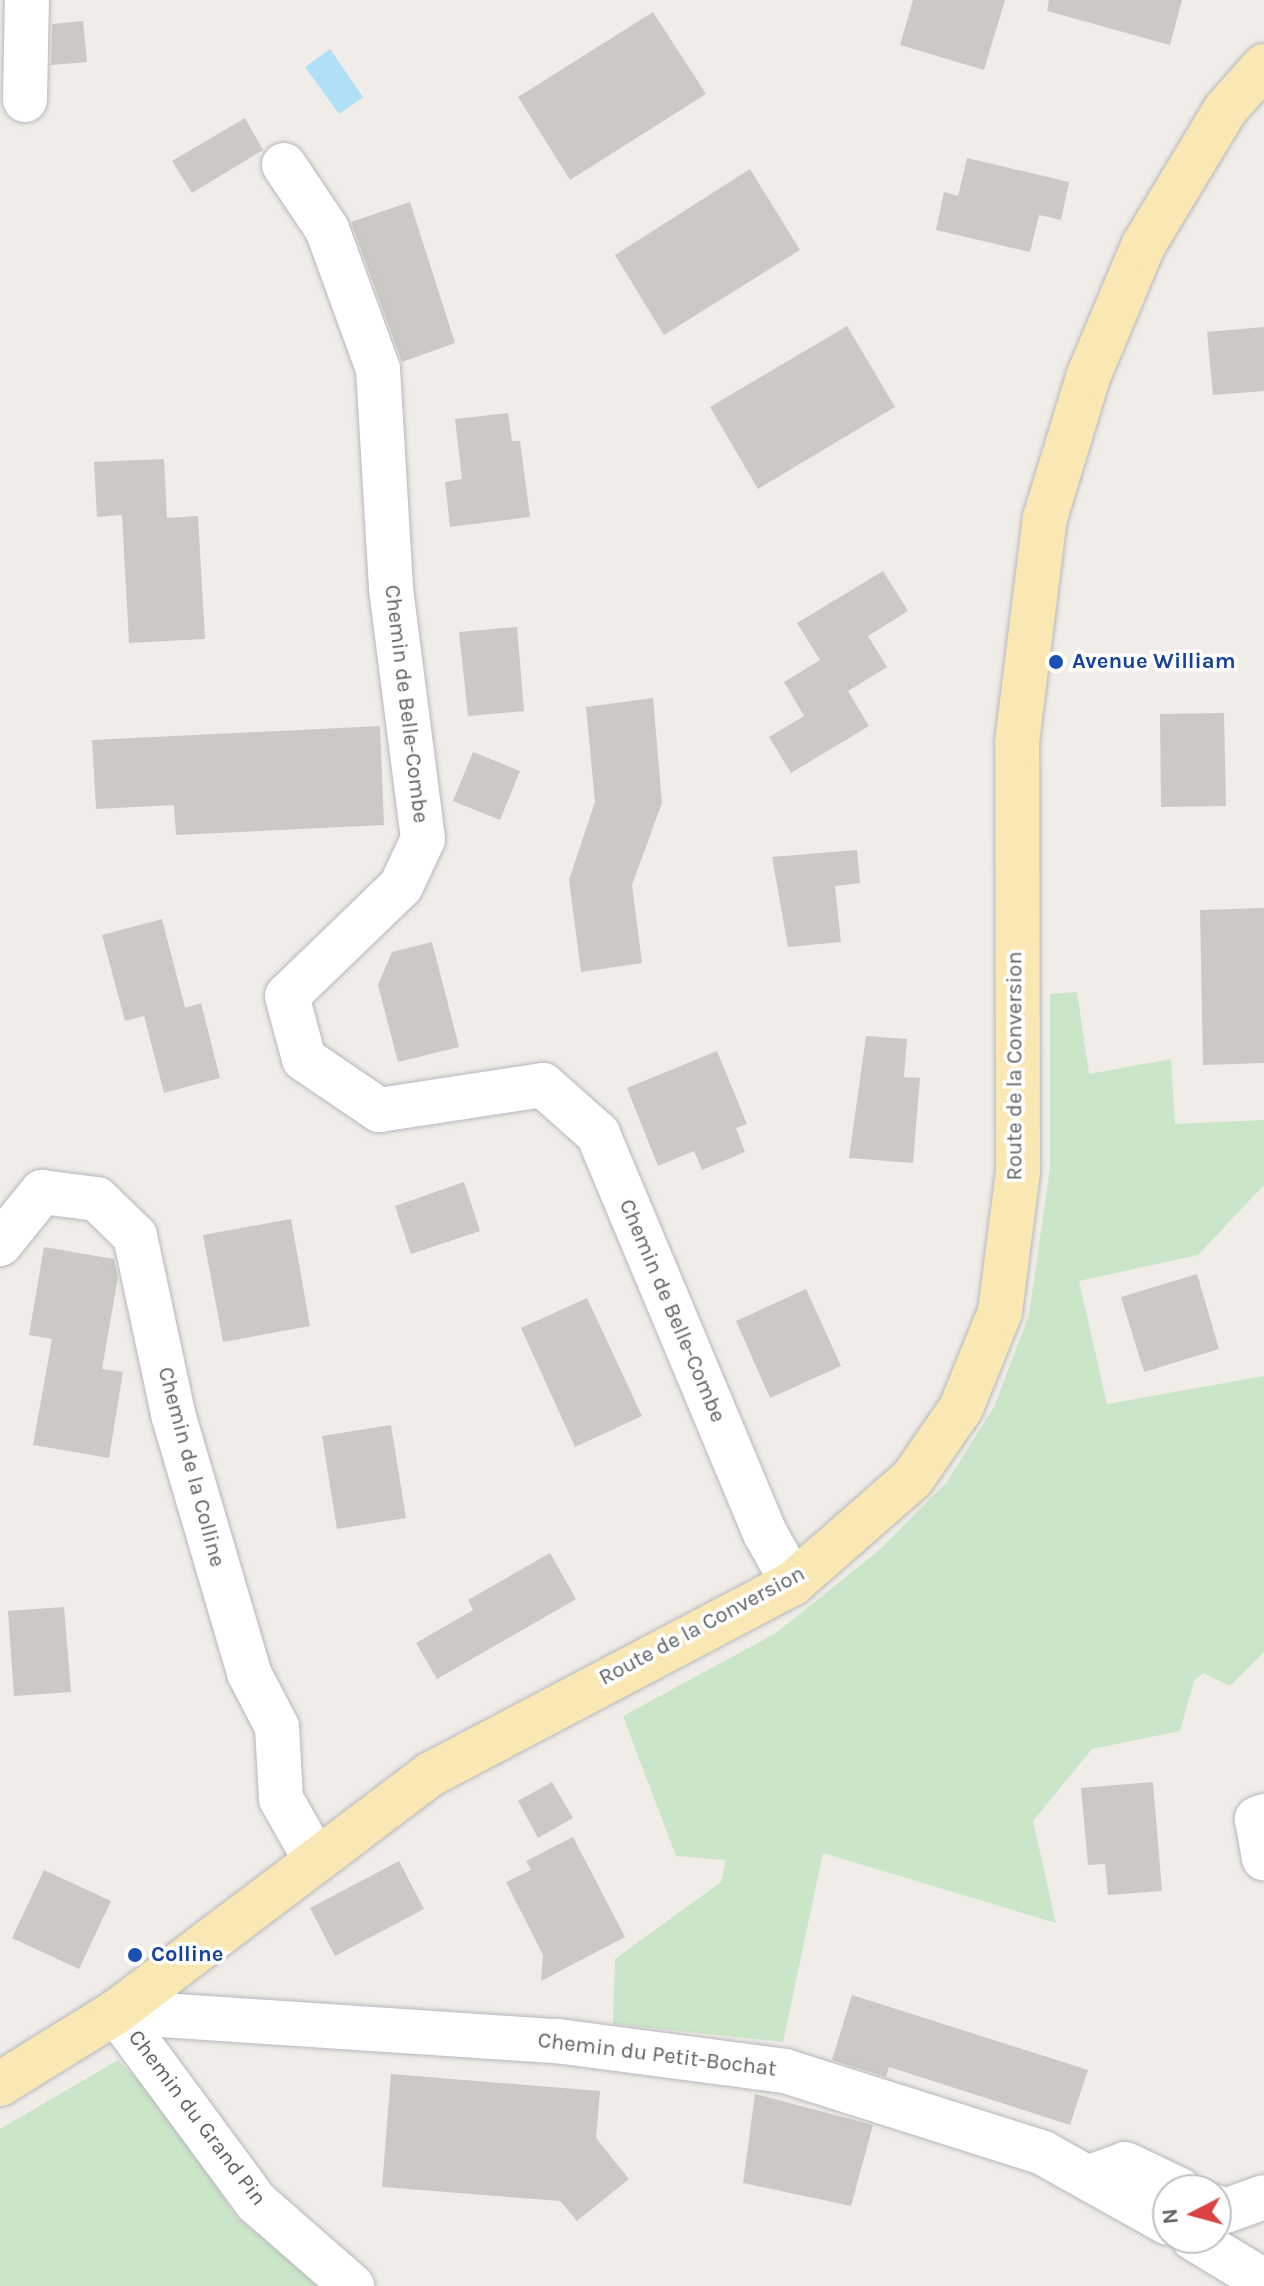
<!DOCTYPE html>
<html>
<head>
<meta charset="utf-8">
<style>
	body { margin:0 }
	#map { position:relative; width:1264px; height:2286px; overflow:hidden; background:#f0ede8; font-family:Karla,sans-serif }
	div>[style] { position:absolute }
	.green>* { inset:0; background:#cae5c7 }
	.water>* { inset:0; background:#b0dff8 }
	.building>* { inset:0; background:#ccc8c4 }
	.roads { filter:drop-shadow(0 0 2px #b5b8bb) drop-shadow(0 0 2px #b5b8bb) }
	.minor>* { height:44px; margin:-22px; padding:0 22px; transform-origin:22px; border-radius:22px; background:#fff }
	.major>* { height:44px; margin:-22px; padding:0 22px; transform-origin:22px; border-radius:22px; background:#f9e8b4 }
	.dots>* { width:22px; height:22px; translate:-50% -50%; box-sizing:border-box; border:4px solid #fff; border-radius:50% }
	span { translate:-50% -50%; white-space:nowrap; text-align:center; line-height:1.15; -webkit-text-stroke:7px #fff; paint-order:stroke }
	.transit-label { font-size:22px; color:#164399; font-weight:700 }
	.left { translate:0 -50%; text-align:left }
	.street-label { font-size:22px; color:#5f6367 }
	.north { position:absolute; left:1152px; top:2174px; width:80px; height:80px; box-sizing:border-box; background:#fff; border:2px solid #bfc1c2; border-radius:50%; rotate:264deg; font-size:22px; font-weight:700; line-height:32px; text-align:center; color:#5f6367 }
	.north::after { content:''; display:block; margin:auto; width:28px; height:36px; background:#db4244; clip-path:polygon(50% 0,100% 100%,50% 72%,0 100%) }
</style>
</head>
<body>
<div id="map">
	<div class="green">
		<div style="clip-path:polygon(1077px 992px,1089px 1074px,1171px 1059px,1175px 1124px,1264px 1120px,1264px 1185px,1198px 1255px,1079px 1281px,1107px 1404px,1264px 1376px,1264px 1652px,1230px 1686px,1203px 1673px,1194px 1681px,1180px 1731px,1092px 1749px,1033px 1821px,1056px 1923px,823px 1853px,783px 2042px,613px 2024px,615px 1959px,721px 1882px,726px 1860px,676px 1856px,623px 1716px,776px 1633px,878px 1551px,946px 1483px,994px 1407px,1029px 1315px,1050px 1167px,1050px 994px)"></div>
		<div style="clip-path:polygon(118px 2060px,174px 2118px,236px 2217px,324px 2286px,0 2286px,0 2129px)"></div>
	</div>
	<div class="water">
		<div style="clip-path:polygon(330px 49px,363px 97px,339px 114px,305px 67px)"></div>
	</div>
	<div class="building">
		<div style="clip-path:polygon(913px 0,1005px 0,984px 70px,900px 45px)"></div>
		<div style="clip-path:polygon(1049px 0,1182px 0,1170px 45px,1047px 11px)"></div>
		<div style="clip-path:polygon(653px 12px,706px 94px,570px 180px,518px 97px)"></div>
		<div style="clip-path:polygon(83px 21px,87px 62px,51px 65px,52px 24px)"></div>
		<div style="clip-path:polygon(245px 118px,263px 150px,192px 193px,172px 161px)"></div>
		<div style="clip-path:polygon(967px 158px,1069px 182px,1061px 220px,1039px 215px,1030px 252px,936px 230px,944px 192px,958px 196px)"></div>
		<div style="clip-path:polygon(750px 169px,800px 250px,664px 335px,615px 255px)"></div>
		<div style="clip-path:polygon(410px 202px,455px 343px,402px 362px,351px 222px)"></div>
		<div style="clip-path:polygon(847px 326px,895px 407px,758px 489px,710px 407px)"></div>
		<div style="clip-path:polygon(1264px 327px,1264px 391px,1213px 395px,1207px 332px)"></div>
		<div style="clip-path:polygon(508px 413px,512px 441px,520px 441px,530px 517px,450px 527px,445px 482px,462px 479px,455px 419px)"></div>
		<div style="clip-path:polygon(164px 459px,167px 518px,198px 516px,205px 639px,129px 643px,122px 515px,97px 517px,94px 462px)"></div>
		<div style="clip-path:polygon(883px 571px,908px 611px,868px 636px,887px 667px,848px 691px,869px 726px,791px 773px,769px 737px,804px 716px,784px 682px,820px 660px,797px 623px)"></div>
		<div style="clip-path:polygon(517px 627px,524px 711px,468px 716px,459px 632px)"></div>
		<div style="clip-path:polygon(653px 698px,662px 803px,632px 885px,642px 963px,581px 972px,569px 880px,595px 802px,586px 707px)"></div>
		<div style="clip-path:polygon(1224px 713px,1226px 806px,1161px 807px,1160px 714px)"></div>
		<div style="clip-path:polygon(380px 726px,384px 825px,176px 835px,174px 805px,96px 809px,92px 740px)"></div>
		<div style="clip-path:polygon(473px 752px,520px 771px,500px 820px,453px 801px)"></div>
		<div style="clip-path:polygon(857px 850px,860px 883px,835px 886px,841px 942px,788px 947px,772px 857px)"></div>
		<div style="clip-path:polygon(1264px 908px,1264px 1063px,1203px 1065px,1200px 910px)"></div>
		<div style="clip-path:polygon(162px 919px,185px 1008px,201px 1003px,220px 1078px,164px 1093px,144px 1016px,125px 1021px,102px 935px)"></div>
		<div style="clip-path:polygon(432px 942px,459px 1047px,398px 1062px,378px 985px,392px 952px)"></div>
		<div style="clip-path:polygon(866px 1036px,907px 1039px,904px 1077px,920px 1078px,913px 1163px,849px 1158px)"></div>
		<div style="clip-path:polygon(717px 1051px,747px 1124px,736px 1128px,745px 1152px,702px 1170px,694px 1151px,658px 1166px,627px 1088px)"></div>
		<div style="clip-path:polygon(464px 1182px,480px 1231px,411px 1254px,395px 1206px)"></div>
		<div style="clip-path:polygon(291px 1219px,310px 1326px,223px 1342px,203px 1235px)"></div>
		<div style="clip-path:polygon(44px 1247px,114px 1259px,118px 1277px,102px 1369px,123px 1372px,109px 1458px,33px 1445px,52px 1339px,29px 1335px)"></div>
		<div style="clip-path:polygon(1197px 1274px,1219px 1349px,1144px 1372px,1121px 1297px)"></div>
		<div style="clip-path:polygon(806px 1289px,841px 1366px,770px 1398px,736px 1321px)"></div>
		<div style="clip-path:polygon(587px 1298px,642px 1416px,575px 1447px,521px 1328px)"></div>
		<div style="clip-path:polygon(391px 1425px,406px 1518px,337px 1529px,322px 1436px)"></div>
		<div style="clip-path:polygon(550px 1553px,576px 1599px,437px 1679px,416px 1643px,473px 1610px,468px 1600px)"></div>
		<div style="clip-path:polygon(64px 1607px,71px 1692px,14px 1696px,8px 1611px)"></div>
		<div style="clip-path:polygon(552px 1782px,573px 1818px,538px 1838px,518px 1801px)"></div>
		<div style="clip-path:polygon(1153px 1782px,1162px 1891px,1108px 1895px,1105px 1864px,1088px 1865px,1081px 1788px)"></div>
		<div style="clip-path:polygon(573px 1837px,625px 1937px,541px 1981px,543px 1955px,506px 1882px,531px 1870px,526px 1861px)"></div>
		<div style="clip-path:polygon(399px 1861px,424px 1909px,335px 1956px,310px 1908px)"></div>
		<div style="clip-path:polygon(44px 1870px,111px 1901px,79px 1969px,12px 1938px)"></div>
		<div style="clip-path:polygon(852px 1995px,1088px 2070px,1070px 2125px,889px 2067px,886px 2077px,832px 2060px)"></div>
		<div style="clip-path:polygon(391px 2074px,600px 2091px,596px 2138px,629px 2179px,577px 2221px,560px 2201px,382px 2187px)"></div>
		<div style="clip-path:polygon(755px 2094px,873px 2125px,851px 2206px,743px 2183px)"></div>
	</div>
	<div class="roads">
		<div class="minor">
			<div style="left:25px;top:100px;width:100px;rotate:-88.9deg"></div>
			<div style="left:284px;top:165px;width:77px;rotate:56.1deg"></div>
			<div style="left:327px;top:229px;width:149px;rotate:70deg"></div>
			<div style="left:378px;top:369px;width:220px;rotate:86.6deg"></div>
			<div style="left:391px;top:589px;width:252px;rotate:82.7deg"></div>
			<div style="left:423px;top:839px;width:52px;rotate:115.1deg"></div>
			<div style="left:401px;top:886px;width:158px;rotate:136deg"></div>
			<div style="left:287px;top:996px;width:65px;rotate:74.9deg"></div>
			<div style="left:304px;top:1059px;width:91px;rotate:34.2deg"></div>
			<div style="left:379px;top:1110px;width:166px;rotate:-8.7deg"></div>
			<div style="left:543px;top:1085px;width:74px;rotate:41.7deg"></div>
			<div style="left:598px;top:1134px;width:433px;rotate:67.3deg"></div>
			<div style="left:765px;top:1533px;width:57px;rotate:60.8deg"></div>
			<div style="left:0;top:1244px;width:67px;rotate:-51.1deg"></div>
			<div style="left:42px;top:1192px;width:55px;rotate:7.3deg"></div>
			<div style="left:97px;top:1199px;width:53px;rotate:44.2deg"></div>
			<div style="left:135px;top:1236px;width:182px;rotate:77.9deg"></div>
			<div style="left:173px;top:1414px;width:270px;rotate:73.6deg"></div>
			<div style="left:249px;top:1673px;width:61px;rotate:62.6deg"></div>
			<div style="left:277px;top:1727px;width:72px;rotate:86.8deg"></div>
			<div style="left:281px;top:1799px;width:69px;rotate:60.5deg"></div>
			<div style="left:1264px;top:1816px;width:8px;rotate:157deg"></div>
			<div style="left:1257px;top:1819px;width:40px;rotate:80deg"></div>
			<div style="left:116px;top:2012px;width:442px;rotate:3.8deg"></div>
			<div style="left:557px;top:2041px;width:230px;rotate:7.5deg"></div>
			<div style="left:785px;top:2071px;width:271px;rotate:17.6deg"></div>
			<div style="left:1043px;top:2153px;width:143px;rotate:29.2deg"></div>
			<div style="left:116px;top:2012px;width:236px;rotate:53.6deg"></div>
			<div style="left:256px;top:2202px;width:128px;rotate:41.2deg"></div>
			<div style="left:1090px;top:2177px;width:37px;rotate:-20deg"></div>
			<div style="left:1125px;top:2164px;width:61px;rotate:25.3deg"></div>
			<div style="left:1216px;top:2207px;width:10px;rotate:24deg"></div>
			<div style="left:1225px;top:2211px;width:41px;rotate:-19.7deg"></div>
			<div style="left:1193px;top:2238px;width:83px;rotate:31.2deg"></div>
		</div>
		<div class="major">
			<div style="left:0;top:2084px;width:137px;rotate:-31.8deg"></div>
			<div style="left:116px;top:2012px;width:395px;rotate:-37.1deg"></div>
			<div style="left:431px;top:1774px;width:409px;rotate:-27.8deg"></div>
			<div style="left:793px;top:1583px;width:158px;rotate:-41.2deg"></div>
			<div style="left:912px;top:1479px;width:86px;rotate:-55.4deg"></div>
			<div style="left:961px;top:1408px;width:104px;rotate:-67.9deg"></div>
			<div style="left:1000px;top:1312px;width:142px;rotate:-82.7deg"></div>
			<div style="left:1018px;top:1171px;width:429px;rotate:-90.1deg"></div>
			<div style="left:1017px;top:742px;width:226px;rotate:-82.9deg"></div>
			<div style="left:1045px;top:518px;width:147px;rotate:-73deg"></div>
			<div style="left:1088px;top:377px;width:142px;rotate:-67.2deg"></div>
			<div style="left:1143px;top:246px;width:159px;rotate:-58.9deg"></div>
			<div style="left:1225px;top:110px;width:59px;rotate:-48.4deg"></div>
		</div>
	</div>
	<div class="dots">
		<div style="left:1056px;top:662px;background:#1a4fb4"></div>
		<div style="left:135px;top:1955px;background:#1a4fb4"></div>
	</div>
	<div class="transit-label">
		<span class="left" style="left:1072px;top:662px">Avenue William</span>
		<span class="left" style="left:151px;top:1955px">Colline</span>
	</div>
	<div class="street-label">
		<span style="left:406px;top:704px;rotate:83deg">Chemin de Belle-Combe</span>
		<span style="left:1015px;top:1066px;rotate:-90deg">Route de la Conversion</span>
		<span style="left:672px;top:1311px;rotate:67deg">Chemin de Belle-Combe</span>
		<span style="left:191px;top:1467px;rotate:75deg">Chemin de la Colline</span>
		<span style="left:702px;top:1626px;rotate:-28deg">Route de la Conversion</span>
		<span style="left:657px;top:2055px;rotate:7deg">Chemin du Petit-Bochat</span>
		<span style="left:197px;top:2118px;rotate:53deg">Chemin du Grand Pin</span>
	</div>
	<div class="north">N</div>
</div>
</body>
</html>
